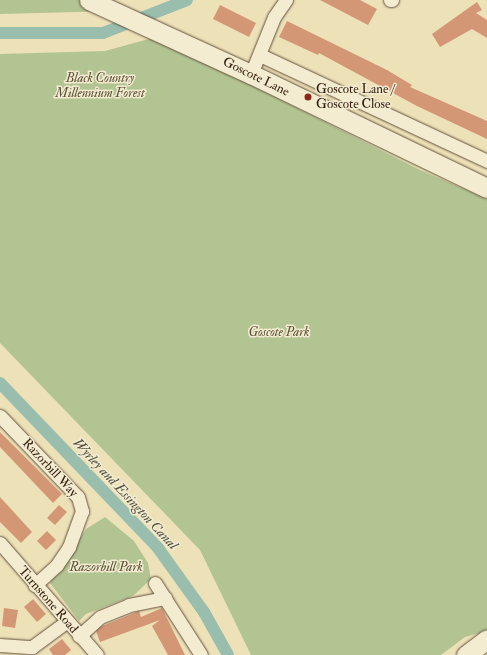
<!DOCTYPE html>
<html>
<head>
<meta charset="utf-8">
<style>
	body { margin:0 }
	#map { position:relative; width:487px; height:655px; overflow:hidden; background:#ede1b8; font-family:"IM FELL Double Pica",serif }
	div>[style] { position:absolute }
	.green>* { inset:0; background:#b3c493 }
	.canal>* { height:12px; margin:-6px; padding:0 6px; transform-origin:6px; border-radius:6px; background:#99beae }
	.building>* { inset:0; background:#d49776 }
	.roads { filter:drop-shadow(0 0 1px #63503a) drop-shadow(0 0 1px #63503a) }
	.street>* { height:13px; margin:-6.5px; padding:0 6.5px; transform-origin:6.5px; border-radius:6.5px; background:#f3ecd1 }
	.secondary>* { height:19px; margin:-9.5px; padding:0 9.5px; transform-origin:9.5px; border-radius:9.5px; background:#f3ecd1 }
	.dots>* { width:11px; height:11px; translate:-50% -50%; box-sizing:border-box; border:2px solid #f3ecd1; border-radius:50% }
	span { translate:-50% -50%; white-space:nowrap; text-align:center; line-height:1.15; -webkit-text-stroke:3px #f3ecd1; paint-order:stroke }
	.street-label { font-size:13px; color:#352010 }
	.park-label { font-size:13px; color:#5b5137; font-style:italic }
	.poi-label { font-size:13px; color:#352010 }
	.left { translate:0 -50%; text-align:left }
	.water-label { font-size:14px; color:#534f3f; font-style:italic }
</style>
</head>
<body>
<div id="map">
	<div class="green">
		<div style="clip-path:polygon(0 0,80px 0,115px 11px,0 14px)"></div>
		<div style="clip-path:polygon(156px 37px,420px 170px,487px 199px,487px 631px,465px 637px,441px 655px,251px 655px,200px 550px,0 343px,0 54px,105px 51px)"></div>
		<div style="clip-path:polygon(105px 517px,134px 541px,148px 563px,151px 579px,133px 596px,86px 614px,79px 621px,50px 583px,86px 529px)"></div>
	</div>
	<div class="canal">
		<div style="left:0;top:33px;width:103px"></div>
		<div style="left:103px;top:33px;width:90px;rotate:-21.4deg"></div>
		<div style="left:0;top:383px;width:228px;rotate:46.2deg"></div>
		<div style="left:158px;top:548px;width:79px;rotate:54.3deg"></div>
		<div style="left:204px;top:612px;width:49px;rotate:60.8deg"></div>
	</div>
	<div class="building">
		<div style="clip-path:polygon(320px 0,360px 0,377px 9px,368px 25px)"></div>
		<div style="clip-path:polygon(477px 2px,482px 10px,476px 13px,487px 20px,487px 38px,472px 29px,440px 47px,432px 34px)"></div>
		<div style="clip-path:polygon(220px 5px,256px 23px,249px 37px,213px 19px)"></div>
		<div style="clip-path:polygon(287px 21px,387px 70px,412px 85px,410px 87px,487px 121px,487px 139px,417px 106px,319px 53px,318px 55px,279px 37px)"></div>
		<div style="clip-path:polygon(0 432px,62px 494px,53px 503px,0 447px)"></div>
		<div style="clip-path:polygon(0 497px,32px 532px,21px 543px,0 522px)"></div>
		<div style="clip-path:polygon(59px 505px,67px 512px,55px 525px,47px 518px)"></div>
		<div style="clip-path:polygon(47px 531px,56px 540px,46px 550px,37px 541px)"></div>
		<div style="clip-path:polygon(33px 599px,46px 614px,37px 622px,24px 607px)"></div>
		<div style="clip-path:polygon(4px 608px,18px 610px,15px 628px,2px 626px)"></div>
		<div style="clip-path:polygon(162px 608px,185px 655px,168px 655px,152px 626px,160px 620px,100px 642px,96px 631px,100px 627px,139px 611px,141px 617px)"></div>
		<div style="clip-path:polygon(62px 639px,71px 650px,65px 655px,53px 655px,49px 649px)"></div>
	</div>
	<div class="roads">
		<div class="street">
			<div style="left:390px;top:0;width:2px"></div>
			<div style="left:260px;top:55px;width:251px;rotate:25deg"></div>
			<div style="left:251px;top:74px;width:61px;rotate:-68deg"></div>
			<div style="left:274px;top:17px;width:21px;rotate:-55deg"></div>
			<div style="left:0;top:416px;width:112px;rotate:46.1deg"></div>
			<div style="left:78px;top:497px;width:15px;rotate:74deg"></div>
			<div style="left:82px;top:511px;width:38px;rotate:110deg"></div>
			<div style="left:69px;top:547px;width:22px;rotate:124deg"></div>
			<div style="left:57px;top:565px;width:30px;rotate:138deg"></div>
			<div style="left:0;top:543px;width:148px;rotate:49.1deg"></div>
			<div style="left:155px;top:583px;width:85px;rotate:57.4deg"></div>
			<div style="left:79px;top:636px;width:28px;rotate:-42deg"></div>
			<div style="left:100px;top:617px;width:31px;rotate:-22deg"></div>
			<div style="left:129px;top:605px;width:37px;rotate:-11deg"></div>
			<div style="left:0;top:645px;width:32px;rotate:4deg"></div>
			<div style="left:32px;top:647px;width:42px;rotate:-36.3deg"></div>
		</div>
		<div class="secondary">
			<div style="left:89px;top:0;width:178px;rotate:24.6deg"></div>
			<div style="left:251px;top:74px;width:262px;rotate:25.8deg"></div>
			<div style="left:466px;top:655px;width:26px;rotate:-37deg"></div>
		</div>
	</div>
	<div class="dots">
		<div style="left:308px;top:97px;background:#8f2418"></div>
	</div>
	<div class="street-label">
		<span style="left:256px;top:77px;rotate:26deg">Goscote Lane</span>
		<span style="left:50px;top:468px;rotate:47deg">Razorbill Way</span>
		<span style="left:48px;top:600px;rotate:49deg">Turnstone Road</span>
	</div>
	<div class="park-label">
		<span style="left:100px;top:86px">Black Country<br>Millennium Forest</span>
		<span style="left:279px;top:332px">Goscote Park</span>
		<span style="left:106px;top:567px">Razorbill Park</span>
	</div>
	<div class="poi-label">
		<span class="left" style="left:316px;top:97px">Goscote Lane /<br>Goscote Close</span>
	</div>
	<div class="water-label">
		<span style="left:125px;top:494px;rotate:47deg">Wyrley and Essington Canal</span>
	</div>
</div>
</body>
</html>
